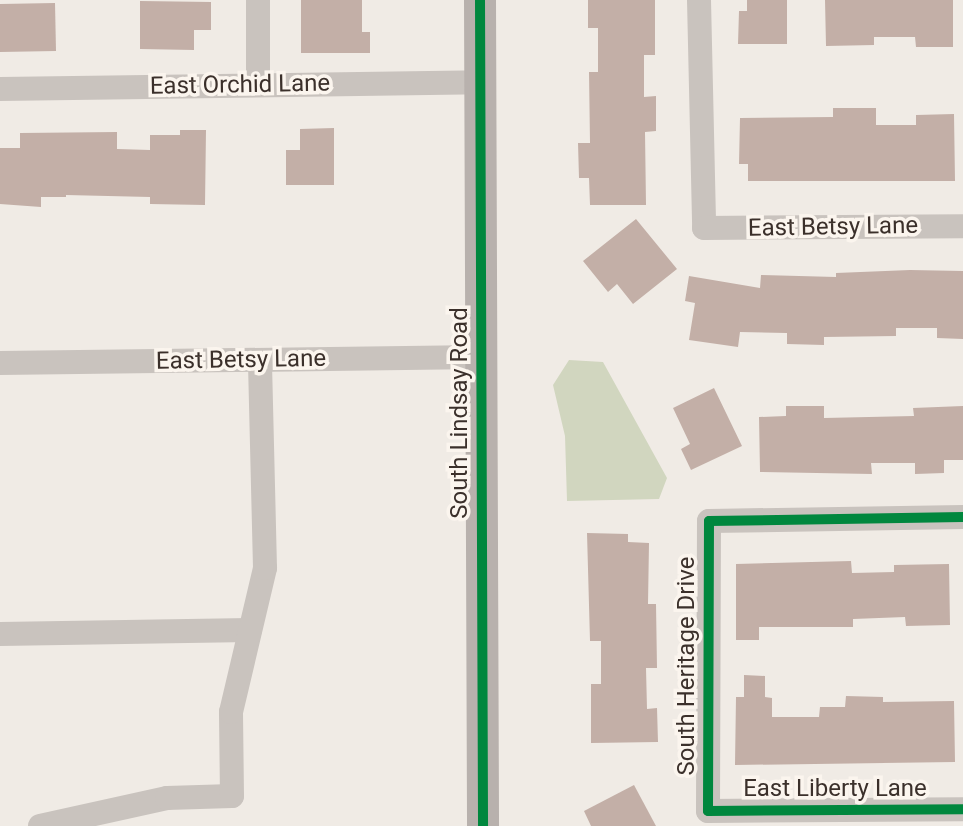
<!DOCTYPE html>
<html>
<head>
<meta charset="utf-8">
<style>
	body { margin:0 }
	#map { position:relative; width:963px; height:826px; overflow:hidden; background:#f0ebe5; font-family:Roboto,sans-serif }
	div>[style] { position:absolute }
	.green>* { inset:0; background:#d1d6bf }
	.building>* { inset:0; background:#c3afa7 }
	.minor>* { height:24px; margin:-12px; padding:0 12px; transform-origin:12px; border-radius:12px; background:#c9c3be }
	.major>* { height:32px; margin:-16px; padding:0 16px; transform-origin:16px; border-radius:16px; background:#b8b1ad }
	.cycleway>* { height:10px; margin:-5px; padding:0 5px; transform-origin:5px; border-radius:5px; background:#00873e }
	span { translate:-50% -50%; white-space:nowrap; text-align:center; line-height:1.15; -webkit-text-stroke:7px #fbf5ee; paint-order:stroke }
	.street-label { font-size:24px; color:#3b302b }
</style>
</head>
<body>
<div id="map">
	<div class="green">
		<div style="clip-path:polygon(569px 360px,603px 362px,667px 478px,659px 499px,567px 501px,565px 436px,553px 385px)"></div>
	</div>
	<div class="building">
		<div style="clip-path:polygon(301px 0,362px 0,362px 32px,370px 32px,370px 53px,301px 53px)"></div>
		<div style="clip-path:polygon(588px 0,655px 0,655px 55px,644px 55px,644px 97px,656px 96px,656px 131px,645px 132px,646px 205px,590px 205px,589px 178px,579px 178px,578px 143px,590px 143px,589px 72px,598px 72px,598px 28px,588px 28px)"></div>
		<div style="clip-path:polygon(747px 0,787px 0,787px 44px,738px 44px,739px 11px,747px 11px)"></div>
		<div style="clip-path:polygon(825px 0,953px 0,953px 47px,916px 47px,915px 37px,874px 37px,874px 45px,826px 46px)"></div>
		<div style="clip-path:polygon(140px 1px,211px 2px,211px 30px,194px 30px,194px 50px,140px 49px)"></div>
		<div style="clip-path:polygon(55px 3px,56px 51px,0 52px,0 4px)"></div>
		<div style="clip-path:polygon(833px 108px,876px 108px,876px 125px,916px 125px,916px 115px,954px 114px,955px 181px,748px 181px,748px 164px,739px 164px,740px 118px,833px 117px)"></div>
		<div style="clip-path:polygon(334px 128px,334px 185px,286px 185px,286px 150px,300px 150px,300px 129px)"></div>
		<div style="clip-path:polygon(180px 130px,206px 130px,205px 205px,150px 204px,150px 197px,66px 195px,66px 197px,41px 197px,41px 207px,0 204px,0 148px,20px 148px,20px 133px,117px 132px,117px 149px,150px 150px,150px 135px,180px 135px)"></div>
		<div style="clip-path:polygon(636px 219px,677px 269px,633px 304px,617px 284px,608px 292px,583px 261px)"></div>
		<div style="clip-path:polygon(910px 270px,963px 271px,963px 339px,937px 338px,937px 328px,896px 328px,896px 336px,824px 337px,824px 345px,787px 344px,787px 333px,740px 332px,738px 347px,689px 340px,695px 303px,685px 301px,689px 276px,760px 288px,761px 275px,836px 277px,836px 273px)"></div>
		<div style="clip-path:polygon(714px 388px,742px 446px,691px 470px,681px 449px,690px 444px,673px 408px)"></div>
		<div style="clip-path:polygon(786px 406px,824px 406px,824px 418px,914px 416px,913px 408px,963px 406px,963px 460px,944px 460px,944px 473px,915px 474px,915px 463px,871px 463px,872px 474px,760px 472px,759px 417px,786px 416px)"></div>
		<div style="clip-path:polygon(587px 533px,628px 534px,628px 542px,649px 543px,648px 604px,656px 604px,657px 668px,646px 668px,647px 709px,657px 708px,658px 742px,591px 743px,591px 684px,601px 684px,601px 641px,590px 641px)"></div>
		<div style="clip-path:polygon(851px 561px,852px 573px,894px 572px,894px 565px,949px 564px,950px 625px,906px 626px,905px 617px,853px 619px,853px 627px,759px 627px,759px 640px,736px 640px,736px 564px)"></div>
		<div style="clip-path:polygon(744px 675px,765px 676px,765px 697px,772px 698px,772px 717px,819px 717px,820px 707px,845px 707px,846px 696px,883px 697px,883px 702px,954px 701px,955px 762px,735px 765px,736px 697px,744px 697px)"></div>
		<div style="clip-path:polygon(634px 785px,656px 826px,591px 826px,584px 811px)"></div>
	</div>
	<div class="minor">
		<div style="left:258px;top:0;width:84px;rotate:90deg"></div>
		<div style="left:699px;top:0;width:228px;rotate:88.7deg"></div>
		<div style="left:704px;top:228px;width:259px;rotate:-0.4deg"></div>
		<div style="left:0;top:89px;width:481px;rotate:-0.8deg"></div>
		<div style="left:0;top:363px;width:481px;rotate:-0.7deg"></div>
		<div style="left:963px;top:517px;width:254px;rotate:179.1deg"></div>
		<div style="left:709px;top:521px;width:290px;rotate:90.2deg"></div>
		<div style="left:708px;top:811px;width:255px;rotate:-0.4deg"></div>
		<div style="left:0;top:634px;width:250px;rotate:-0.9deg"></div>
		<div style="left:40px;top:826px;width:130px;rotate:-12.4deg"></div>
		<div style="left:167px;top:798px;width:65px;rotate:-1.8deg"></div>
		<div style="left:232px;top:796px;width:84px;rotate:-90.7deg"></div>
		<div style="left:231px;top:712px;width:148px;rotate:-76.7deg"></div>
		<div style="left:265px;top:568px;width:208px;rotate:-91.4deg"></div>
	</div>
	<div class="major">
		<div style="left:480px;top:0;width:826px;rotate:89.79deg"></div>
	</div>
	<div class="cycleway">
		<div style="left:480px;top:0;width:826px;rotate:89.79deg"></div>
		<div style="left:963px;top:517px;width:254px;rotate:179.1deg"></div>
		<div style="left:709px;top:521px;width:290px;rotate:90.2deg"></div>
		<div style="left:708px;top:811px;width:255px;rotate:-0.4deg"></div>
	</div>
	<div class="street-label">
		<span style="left:240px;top:85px;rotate:-1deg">East Orchid Lane</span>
		<span style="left:833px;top:227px;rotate:-1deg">East Betsy Lane</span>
		<span style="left:241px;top:360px;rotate:-1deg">East Betsy Lane</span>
		<span style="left:460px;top:413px;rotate:-90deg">South Lindsay Road</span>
		<span style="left:687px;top:666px;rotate:-90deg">South Heritage Drive</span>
		<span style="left:835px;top:789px">East Liberty Lane</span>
	</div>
</div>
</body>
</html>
